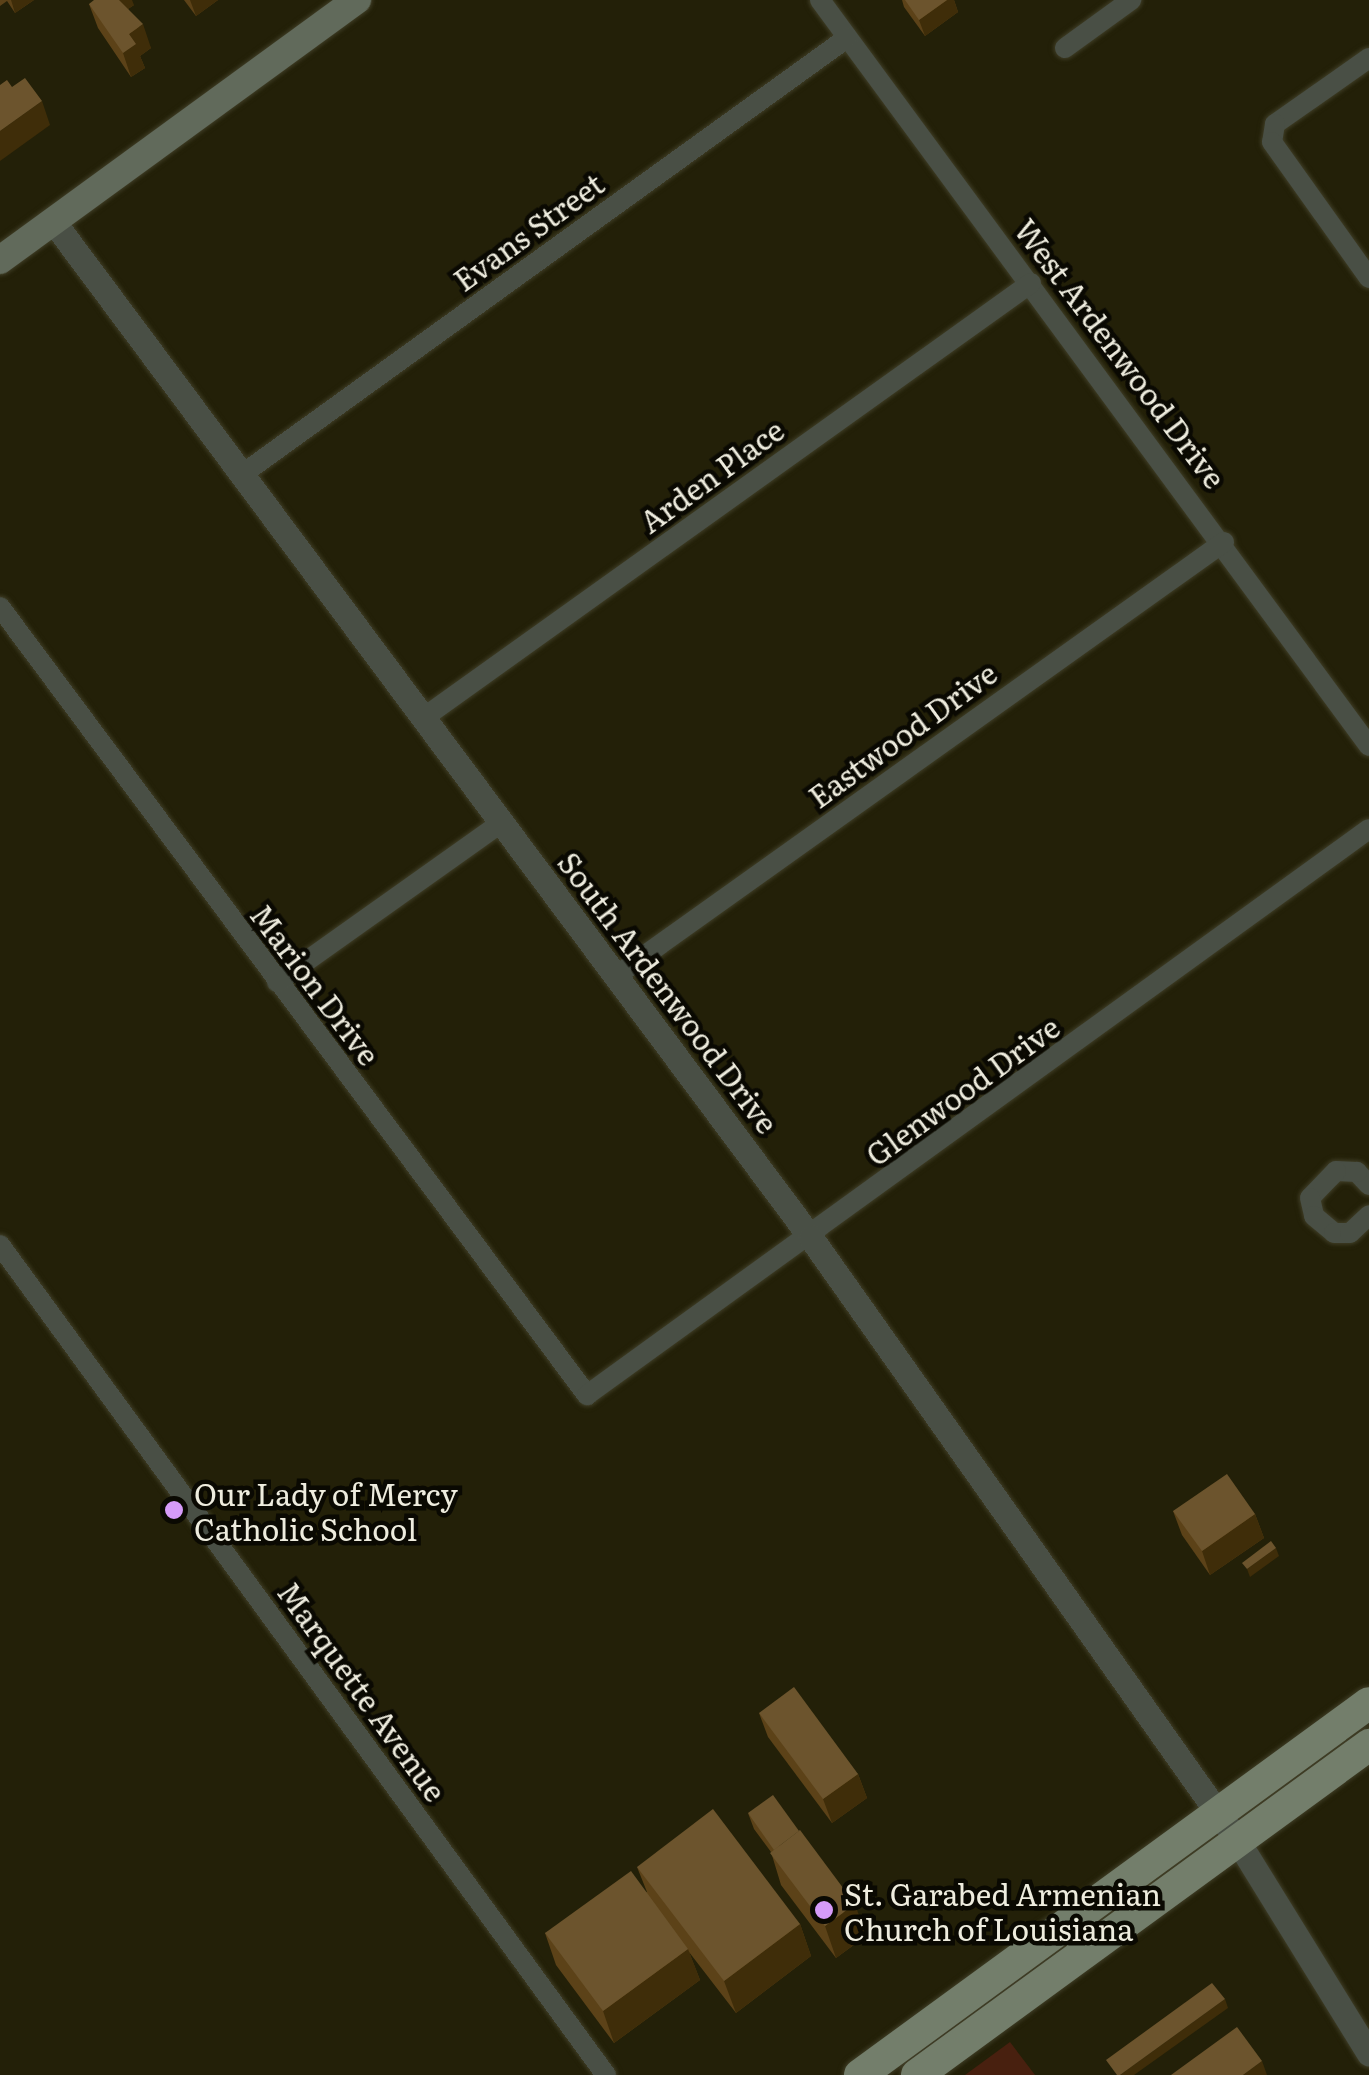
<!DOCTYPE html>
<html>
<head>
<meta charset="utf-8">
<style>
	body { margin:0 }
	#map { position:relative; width:1369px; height:2075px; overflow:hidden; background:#232008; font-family:Literata,serif }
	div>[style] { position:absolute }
	.green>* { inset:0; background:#48200f }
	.roads { filter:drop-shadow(0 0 2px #3f3d26) drop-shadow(0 0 2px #3f3d26) }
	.minor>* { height:20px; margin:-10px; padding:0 10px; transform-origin:10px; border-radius:10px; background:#494f45 }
	.tertiary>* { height:25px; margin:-12.5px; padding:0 12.5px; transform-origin:12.5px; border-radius:12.5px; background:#494f45 }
	.secondary>* { height:28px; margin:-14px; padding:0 14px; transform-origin:14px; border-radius:14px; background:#616a5b }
	.primary>* { height:32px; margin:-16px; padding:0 16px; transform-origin:16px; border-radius:16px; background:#737e6b }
	.wall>* { inset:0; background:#5c4218 }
	.shaded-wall>* { inset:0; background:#3f2d09 }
	.building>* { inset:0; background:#6c542d }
	.dots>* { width:28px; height:28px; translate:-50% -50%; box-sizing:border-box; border:5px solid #0a0902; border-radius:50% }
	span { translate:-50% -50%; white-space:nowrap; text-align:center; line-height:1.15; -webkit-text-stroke:9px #0a0902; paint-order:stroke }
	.street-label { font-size:30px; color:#eeecde }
	.poi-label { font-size:30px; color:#eeecde }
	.left { translate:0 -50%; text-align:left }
</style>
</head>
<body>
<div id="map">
	<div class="green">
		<div style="clip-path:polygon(1010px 2042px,1035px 2075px,965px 2075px)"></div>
	</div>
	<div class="roads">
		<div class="minor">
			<div style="left:820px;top:0;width:926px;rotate:53.65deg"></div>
			<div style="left:1065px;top:48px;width:82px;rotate:-36deg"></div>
			<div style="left:1369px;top:58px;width:115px;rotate:144.9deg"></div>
			<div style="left:1275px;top:124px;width:18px;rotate:99deg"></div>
			<div style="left:1272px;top:142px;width:167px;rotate:54.5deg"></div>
			<div style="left:244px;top:473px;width:744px;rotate:-35.81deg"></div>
			<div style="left:0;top:607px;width:983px;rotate:53.32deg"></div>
			<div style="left:587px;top:1395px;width:965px;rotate:-35.9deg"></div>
			<div style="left:426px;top:716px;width:744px;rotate:-35.59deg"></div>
			<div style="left:616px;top:976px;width:747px;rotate:-35.52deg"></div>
			<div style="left:277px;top:982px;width:276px;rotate:-35.4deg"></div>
			<div style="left:1369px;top:1185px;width:18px;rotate:-133deg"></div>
			<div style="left:1357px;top:1172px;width:21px;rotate:-177deg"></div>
			<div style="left:1336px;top:1171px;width:37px;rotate:134deg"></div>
			<div style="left:1310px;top:1198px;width:18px;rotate:77deg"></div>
			<div style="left:1314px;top:1216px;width:26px;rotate:40deg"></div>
			<div style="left:1334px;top:1233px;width:16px"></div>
			<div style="left:1350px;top:1233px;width:26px;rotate:-43deg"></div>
			<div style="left:0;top:1245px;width:1028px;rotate:53.87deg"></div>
		</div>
		<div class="tertiary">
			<div style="left:53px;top:221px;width:1268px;rotate:53.3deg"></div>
			<div style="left:811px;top:1238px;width:737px;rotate:54.72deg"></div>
			<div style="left:1237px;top:1840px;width:251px;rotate:58.3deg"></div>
		</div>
		<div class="secondary">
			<div style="left:0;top:260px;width:442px;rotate:-36.1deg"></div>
		</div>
		<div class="primary">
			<div style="left:860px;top:2075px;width:630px;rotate:-36.16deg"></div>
			<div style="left:917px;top:2075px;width:560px;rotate:-36.13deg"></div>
		</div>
	</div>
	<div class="wall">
		<div style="clip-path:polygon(0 0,34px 0,15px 13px,7px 1px,0 6px)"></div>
		<div style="clip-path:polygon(184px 0,218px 0,196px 16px)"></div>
		<div style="clip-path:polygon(902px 0,954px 0,958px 12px,925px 36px,904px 7px)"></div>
		<div style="clip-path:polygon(89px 4px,134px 5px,128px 9px,151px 48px,140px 56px,145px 68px,131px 77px,98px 28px)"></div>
		<div style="clip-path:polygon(1173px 1511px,1255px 1514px,1264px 1538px,1210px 1575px,1182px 1535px)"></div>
		<div style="clip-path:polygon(759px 1713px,858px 1774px,867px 1798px,832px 1823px,768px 1737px)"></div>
		<div style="clip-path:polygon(748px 1813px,866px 1936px,836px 1958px,781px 1885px,771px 1852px,754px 1829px)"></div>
		<div style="clip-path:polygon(637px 1867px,800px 1924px,811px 1956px,736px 2013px,689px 1952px,700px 1980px,614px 2043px,556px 1965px,545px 1933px,647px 1892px)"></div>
	</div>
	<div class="shaded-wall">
		<div style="clip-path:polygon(11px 0,34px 0,15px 13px)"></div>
		<div style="clip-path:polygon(114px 0,132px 0,134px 5px,119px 15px)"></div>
		<div style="clip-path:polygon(190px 0,218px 0,196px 16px)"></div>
		<div style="clip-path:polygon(947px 0,954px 0,958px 12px,925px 36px,919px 20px)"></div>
		<div style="clip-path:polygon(143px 24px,151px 48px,140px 56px,145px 68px,131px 77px,123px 53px,129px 34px)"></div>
		<div style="clip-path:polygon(42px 101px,50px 125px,0 161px,0 131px)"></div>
		<div style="clip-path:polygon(1255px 1514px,1264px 1538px,1210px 1575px,1202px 1551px)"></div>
		<div style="clip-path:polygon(1276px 1548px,1279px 1556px,1250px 1577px,1247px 1569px)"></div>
		<div style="clip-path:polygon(858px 1774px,867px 1798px,832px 1823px,823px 1799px)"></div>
		<div style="clip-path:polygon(855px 1904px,866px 1936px,836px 1958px,825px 1926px)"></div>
		<div style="clip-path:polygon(800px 1924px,811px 1956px,736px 2013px,724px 1981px)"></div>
		<div style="clip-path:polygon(688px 1949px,700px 1980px,614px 2043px,603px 2011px)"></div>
		<div style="clip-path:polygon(1225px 1999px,1228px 2008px,1134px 2075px,1120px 2075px)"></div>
		<div style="clip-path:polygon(1262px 2061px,1267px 2075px,1243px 2075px)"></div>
	</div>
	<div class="building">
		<div style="clip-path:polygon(94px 0,119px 0,143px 24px,129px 34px,136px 44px,123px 53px,89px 4px)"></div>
		<div style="clip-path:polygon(905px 0,947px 0,919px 20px)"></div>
		<div style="clip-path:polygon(25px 78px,42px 101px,0 131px,0 85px,7px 80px,12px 87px)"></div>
		<div style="clip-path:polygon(1227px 1474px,1255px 1514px,1202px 1551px,1173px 1511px)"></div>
		<div style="clip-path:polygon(1271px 1541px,1276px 1548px,1247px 1569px,1242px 1563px)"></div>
		<div style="clip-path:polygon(794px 1687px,858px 1774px,823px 1799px,759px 1713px)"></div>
		<div style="clip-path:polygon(773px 1795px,799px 1831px,774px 1850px,748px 1813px)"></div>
		<div style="clip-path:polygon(713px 1809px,800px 1924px,724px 1981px,637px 1867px)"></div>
		<div style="clip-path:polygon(800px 1830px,855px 1904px,825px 1926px,770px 1853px)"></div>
		<div style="clip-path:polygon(631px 1871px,688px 1949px,603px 2011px,545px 1933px)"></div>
		<div style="clip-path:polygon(1212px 1983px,1225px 1999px,1120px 2075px,1117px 2075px,1106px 2060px)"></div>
		<div style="clip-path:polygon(1237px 2027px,1262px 2061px,1243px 2075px,1171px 2075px)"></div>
	</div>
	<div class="dots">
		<div style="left:174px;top:1510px;background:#d69bf9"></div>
		<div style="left:824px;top:1910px;background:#d69bf9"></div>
	</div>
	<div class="street-label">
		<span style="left:528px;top:231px;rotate:-36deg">Evans Street</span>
		<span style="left:1121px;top:353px;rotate:53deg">West Ardenwood Drive</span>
		<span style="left:711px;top:475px;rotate:-36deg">Arden Place</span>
		<span style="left:902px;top:734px;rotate:-36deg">Eastwood Drive</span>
		<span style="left:316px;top:984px;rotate:53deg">Marion Drive</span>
		<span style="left:669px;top:992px;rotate:53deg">South Ardenwood Drive</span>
		<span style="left:962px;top:1090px;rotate:-36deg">Glenwood Drive</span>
		<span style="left:363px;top:1691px;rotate:54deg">Marquette Avenue</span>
	</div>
	<div class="poi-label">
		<span class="left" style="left:194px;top:1510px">Our Lady of Mercy<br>Catholic School</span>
		<span class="left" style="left:844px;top:1910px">St. Garabed Armenian<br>Church of Louisiana</span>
	</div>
</div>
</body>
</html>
